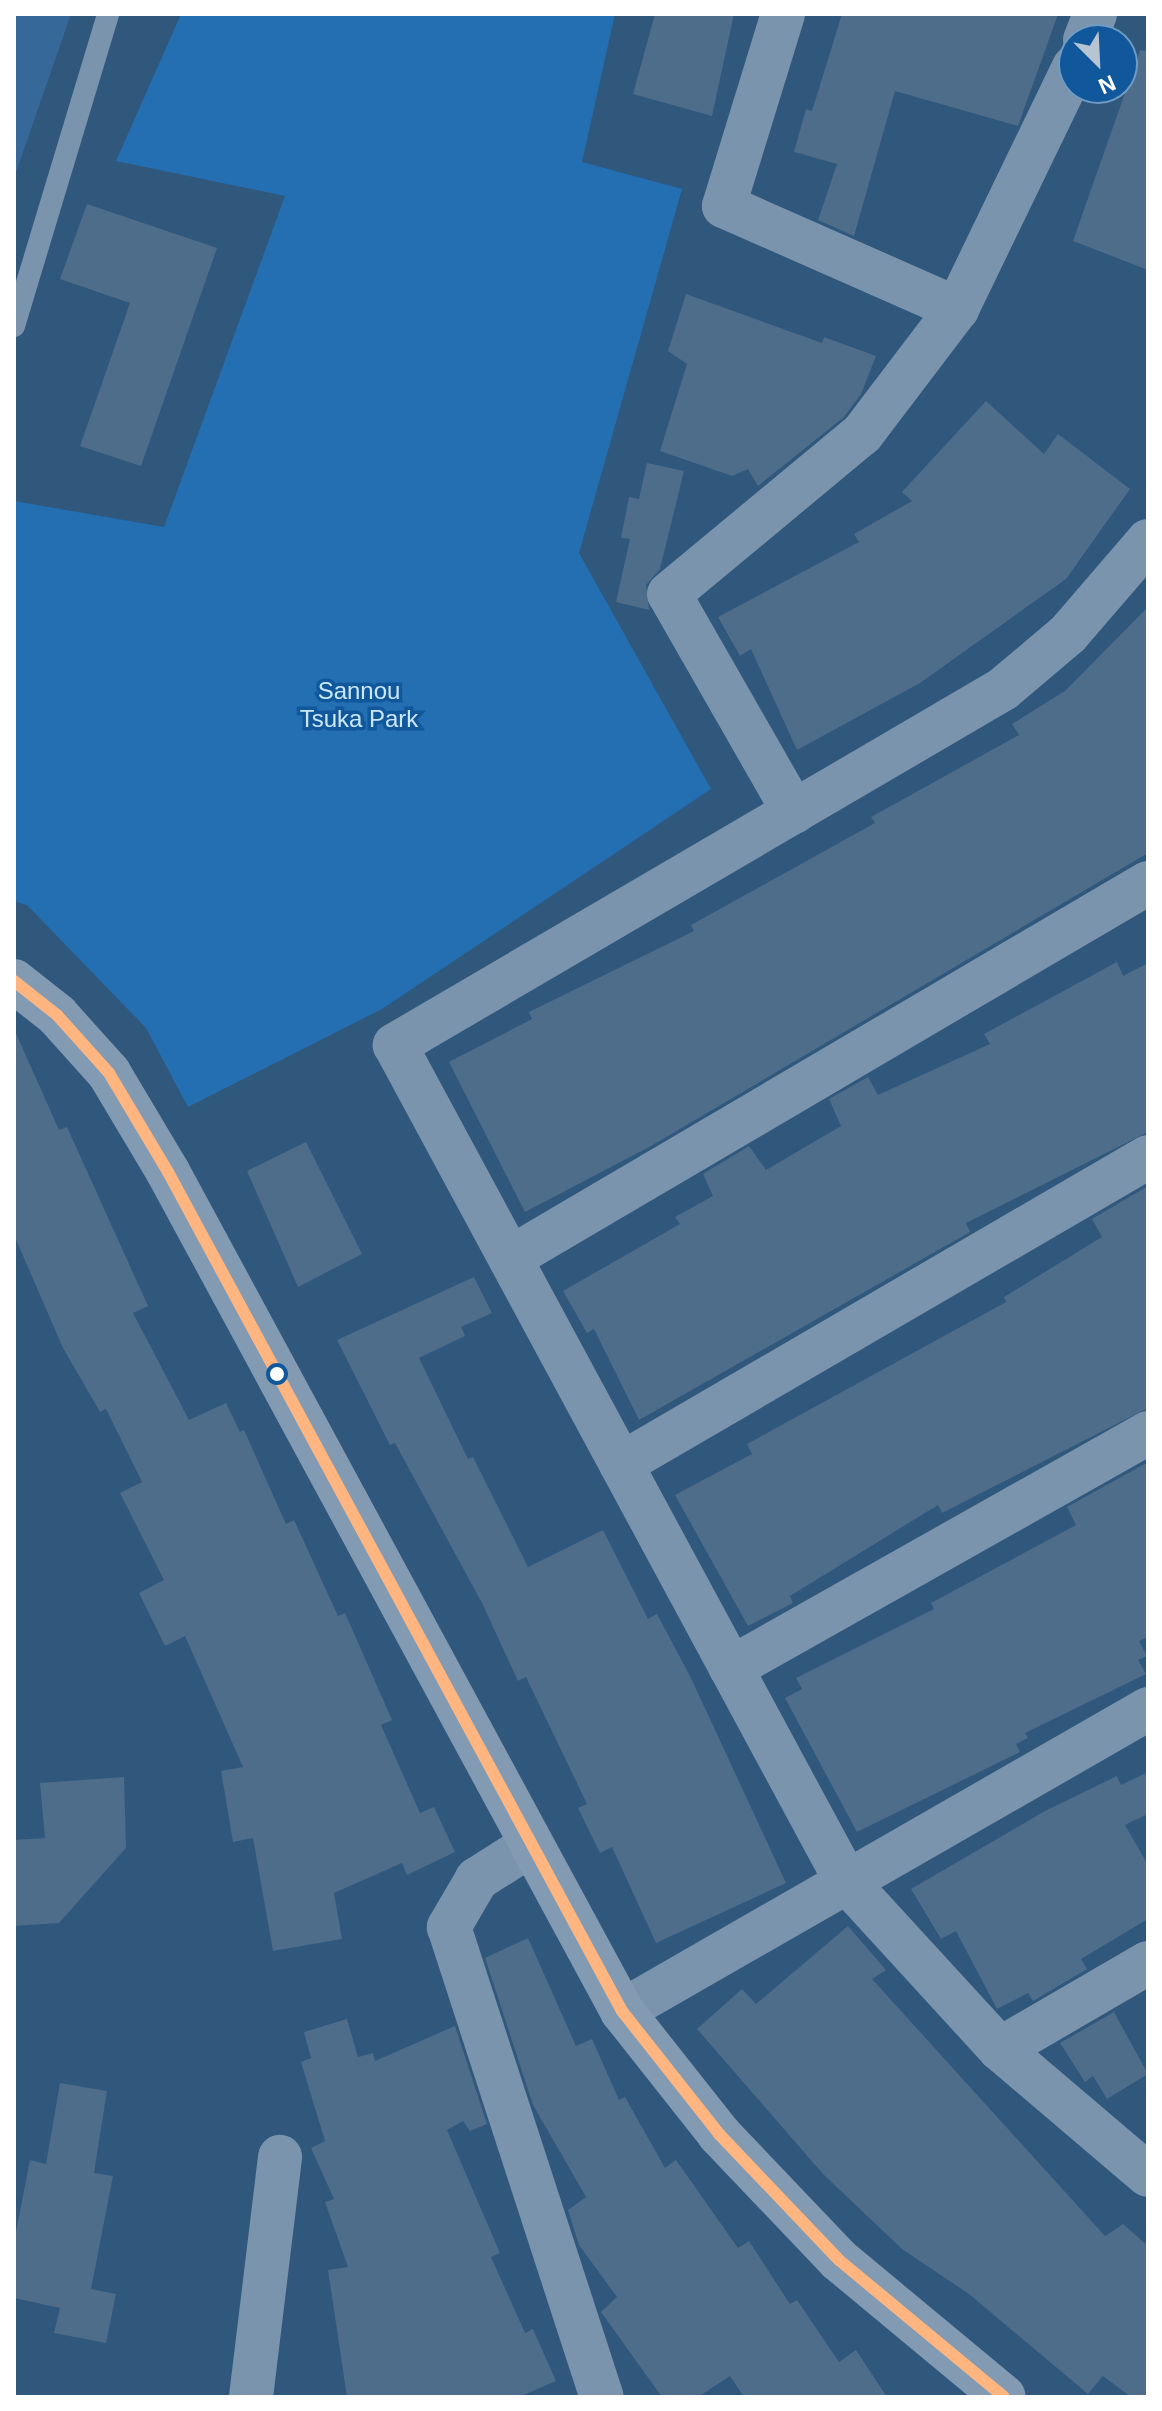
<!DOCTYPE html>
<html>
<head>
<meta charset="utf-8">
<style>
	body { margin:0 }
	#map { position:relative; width:1162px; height:2411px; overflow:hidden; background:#30577c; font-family:Helvetica,sans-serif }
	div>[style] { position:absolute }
	.green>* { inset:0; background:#246eb2 }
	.water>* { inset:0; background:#366999 }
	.building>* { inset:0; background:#4d6d8a }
	.lane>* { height:22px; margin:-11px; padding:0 11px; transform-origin:11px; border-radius:11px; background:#7b94ad }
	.street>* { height:44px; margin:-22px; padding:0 22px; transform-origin:22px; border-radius:22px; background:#7b94ad }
	.secondary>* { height:44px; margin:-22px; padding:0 22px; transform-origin:22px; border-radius:22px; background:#829ab2 }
	.bus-1>* { height:12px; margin:-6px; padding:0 6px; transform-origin:6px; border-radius:6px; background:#ffb580 }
	.dots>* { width:22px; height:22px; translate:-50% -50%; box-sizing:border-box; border:4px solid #10589b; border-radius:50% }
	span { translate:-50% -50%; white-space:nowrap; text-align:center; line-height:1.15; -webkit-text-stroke:7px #10589b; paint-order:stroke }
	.park-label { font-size:24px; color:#cbe7fe }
	.frame { position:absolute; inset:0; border:16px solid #fff; pointer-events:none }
	.north { position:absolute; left:1058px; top:24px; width:80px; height:80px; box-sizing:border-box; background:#10589b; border:2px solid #709bc3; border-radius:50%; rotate:156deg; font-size:22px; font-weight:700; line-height:32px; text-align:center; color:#fff }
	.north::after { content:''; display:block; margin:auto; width:28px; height:36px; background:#b7c4d1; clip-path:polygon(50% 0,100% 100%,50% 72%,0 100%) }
</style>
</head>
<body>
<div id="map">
	<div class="green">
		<div style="clip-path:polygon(181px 14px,615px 14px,582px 162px,682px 189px,579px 553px,711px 789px,382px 1009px,188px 1107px,146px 1028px,27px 905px,14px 901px,14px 501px,164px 527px,285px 196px,116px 161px)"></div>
	</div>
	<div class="water">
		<div style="clip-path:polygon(14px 14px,71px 14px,14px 178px)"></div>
	</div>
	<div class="building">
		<div style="clip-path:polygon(655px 14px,734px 14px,712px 116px,633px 94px)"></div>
		<div style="clip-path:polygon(842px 14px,1058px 14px,1018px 126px,895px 91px,854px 236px,818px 220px,837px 164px,794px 152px,806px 109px,812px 111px)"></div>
		<div style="clip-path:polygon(1140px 50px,1148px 51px,1148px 270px,1073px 241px)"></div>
		<div style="clip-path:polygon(87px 204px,217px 248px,141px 466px,80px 446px,130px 303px,60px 279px)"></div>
		<div style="clip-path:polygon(686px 294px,822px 343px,824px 337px,876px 356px,861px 394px,844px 417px,758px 486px,748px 469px,732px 476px,660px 451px,687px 364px,668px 351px)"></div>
		<div style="clip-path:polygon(986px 401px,1044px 454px,1058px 434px,1130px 489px,1066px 579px,920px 683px,797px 750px,751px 649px,740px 656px,718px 617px,859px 542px,854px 534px,912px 501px,902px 492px)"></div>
		<div style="clip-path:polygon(647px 463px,684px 471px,660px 569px,646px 585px,649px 610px,616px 602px,630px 539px,621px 538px,629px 497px,639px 499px)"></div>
		<div style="clip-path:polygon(1148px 607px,1148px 853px,651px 1146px,525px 1212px,449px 1062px,532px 1019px,529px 1012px,694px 931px,691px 925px,875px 823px,871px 817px,1019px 735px,1012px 724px,1065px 691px)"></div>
		<div style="clip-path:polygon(1117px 962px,1123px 976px,1148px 963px,1148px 1132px,966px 1223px,970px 1232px,639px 1420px,594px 1329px,587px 1333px,563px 1291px,680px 1224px,675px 1217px,713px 1196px,703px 1174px,749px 1146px,766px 1170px,841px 1126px,829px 1099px,868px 1077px,878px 1095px,990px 1044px,984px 1034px)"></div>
		<div style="clip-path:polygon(14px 1029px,59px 1130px,67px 1127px,148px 1306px,133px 1313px,189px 1420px,226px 1403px,240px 1432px,244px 1430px,286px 1524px,294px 1520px,338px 1616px,345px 1613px,392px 1720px,381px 1725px,420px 1813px,434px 1807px,455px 1852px,407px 1875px,402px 1863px,334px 1893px,342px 1939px,273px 1951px,253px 1838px,233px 1842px,221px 1771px,243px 1767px,185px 1636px,165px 1646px,139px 1593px,164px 1580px,120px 1493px,142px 1482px,106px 1409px,100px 1412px,63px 1348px,14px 1235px)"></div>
		<div style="clip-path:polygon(306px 1142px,362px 1254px,298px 1287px,247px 1171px)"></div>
		<div style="clip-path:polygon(1148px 1186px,1148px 1408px,942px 1513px,938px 1505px,790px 1596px,793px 1603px,748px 1626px,675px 1495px,752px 1454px,747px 1444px,1006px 1302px,1004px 1297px,1102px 1237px,1092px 1219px)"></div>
		<div style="clip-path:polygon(474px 1277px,492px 1313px,461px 1327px,465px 1336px,419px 1358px,468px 1459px,473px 1457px,528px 1567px,603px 1530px,648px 1619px,657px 1614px,691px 1678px,786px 1883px,656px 1943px,612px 1847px,600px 1853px,578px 1808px,587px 1804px,526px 1677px,518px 1681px,482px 1603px,395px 1443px,390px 1445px,337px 1340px)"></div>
		<div style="clip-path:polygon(1148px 1462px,1148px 1637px,1139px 1641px,1147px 1656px,1138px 1660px,1146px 1674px,1025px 1733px,1028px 1738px,1016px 1744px,1020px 1752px,857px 1832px,785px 1698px,802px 1689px,796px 1678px,934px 1609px,931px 1603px,1076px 1525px,1067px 1507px)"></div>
		<div style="clip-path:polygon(1148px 1772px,1148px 1814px,1125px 1825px,1148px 1865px,1148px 1919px,1081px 1959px,1087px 1969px,1033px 2001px,1028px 1993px,997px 2009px,956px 1931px,941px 1939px,911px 1889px,1045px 1811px,1117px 1776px,1121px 1785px)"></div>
		<div style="clip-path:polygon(124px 1777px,126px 1848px,59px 1923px,14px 1926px,14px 1840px,45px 1838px,40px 1783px)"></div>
		<div style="clip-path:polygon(848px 1926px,886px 1970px,872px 1979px,1105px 2236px,1123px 2224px,1148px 2246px,1148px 2397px,1131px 2397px,1103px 2376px,1088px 2394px,969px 2294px,902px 2249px,823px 2174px,697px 2029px,742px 1989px,756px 2004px)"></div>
		<div style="clip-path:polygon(528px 1938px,576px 2046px,592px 2039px,619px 2100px,625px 2097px,665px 2168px,676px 2160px,738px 2248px,749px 2241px,790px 2304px,797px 2300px,839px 2362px,856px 2350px,887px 2397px,744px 2397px,730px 2376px,698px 2397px,662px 2397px,601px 2312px,617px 2297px,579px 2245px,568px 2210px,586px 2197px,533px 2105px,485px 1958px)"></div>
		<div style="clip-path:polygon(1114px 2012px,1148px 2074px,1107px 2099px,1093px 2076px,1085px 2082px,1060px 2043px)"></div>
		<div style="clip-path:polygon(347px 2019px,358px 2057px,373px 2053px,375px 2061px,455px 2026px,487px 2124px,470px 2131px,463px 2121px,447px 2130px,500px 2253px,491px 2257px,525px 2333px,533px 2329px,556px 2381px,519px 2397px,347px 2397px,328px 2270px,348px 2267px,325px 2202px,334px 2199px,311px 2148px,325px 2141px,301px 2062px,311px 2058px,304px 2032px)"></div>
		<div style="clip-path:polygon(60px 2083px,107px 2091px,94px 2173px,113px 2176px,91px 2289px,116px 2294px,106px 2343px,54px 2333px,60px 2308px,14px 2298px,14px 2242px,30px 2160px,46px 2164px)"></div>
	</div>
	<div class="lane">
		<div style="left:14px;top:326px;width:326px;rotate:-73.2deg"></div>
	</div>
	<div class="street">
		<div style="left:783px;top:14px;width:201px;rotate:107.1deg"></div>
		<div style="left:724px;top:206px;width:255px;rotate:23.8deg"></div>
		<div style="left:1085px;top:40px;width:28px;rotate:-69deg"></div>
		<div style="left:1148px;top:541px;width:123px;rotate:130.7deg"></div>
		<div style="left:1068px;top:634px;width:85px;rotate:139.8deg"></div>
		<div style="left:1003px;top:689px;width:705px;rotate:149.65deg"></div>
		<div style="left:395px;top:1045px;width:950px;rotate:61.65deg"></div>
		<div style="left:846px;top:1881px;width:228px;rotate:47.5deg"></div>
		<div style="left:1000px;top:2049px;width:194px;rotate:40.4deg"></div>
		<div style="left:794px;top:812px;width:251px;rotate:-119.8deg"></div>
		<div style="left:669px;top:594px;width:251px;rotate:-39.7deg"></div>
		<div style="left:862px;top:434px;width:157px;rotate:-52.8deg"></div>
		<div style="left:957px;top:309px;width:269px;rotate:-64.2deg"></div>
		<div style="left:510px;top:1258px;width:740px;rotate:-30.45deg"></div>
		<div style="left:621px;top:1464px;width:610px;rotate:-30.22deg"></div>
		<div style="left:731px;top:1668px;width:479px;rotate:-29.4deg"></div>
		<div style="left:529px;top:1846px;width:62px;rotate:147.6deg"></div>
		<div style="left:477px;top:1879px;width:56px;rotate:120.3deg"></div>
		<div style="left:449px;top:1927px;width:494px;rotate:72deg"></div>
		<div style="left:622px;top:2011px;width:607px;rotate:-29.86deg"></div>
		<div style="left:1000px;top:2049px;width:171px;rotate:-30.2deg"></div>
		<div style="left:251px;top:2397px;width:242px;rotate:-83.1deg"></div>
	</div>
	<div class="secondary">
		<div style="left:14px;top:981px;width:55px;rotate:38.3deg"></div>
		<div style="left:57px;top:1015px;width:78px;rotate:48.1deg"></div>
		<div style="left:109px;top:1073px;width:115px;rotate:59.2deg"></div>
		<div style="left:168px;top:1172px;width:954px;rotate:61.58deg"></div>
		<div style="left:622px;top:2011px;width:157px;rotate:51.7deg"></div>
		<div style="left:719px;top:2134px;width:174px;rotate:46.4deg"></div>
		<div style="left:839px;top:2260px;width:214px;rotate:39.7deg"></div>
	</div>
	<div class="bus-1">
		<div style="left:14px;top:981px;width:55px;rotate:38.3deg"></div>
		<div style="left:57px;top:1015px;width:78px;rotate:48.1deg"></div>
		<div style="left:109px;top:1073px;width:115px;rotate:59.2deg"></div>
		<div style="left:168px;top:1172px;width:954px;rotate:61.58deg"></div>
		<div style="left:622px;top:2011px;width:157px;rotate:51.7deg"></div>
		<div style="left:719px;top:2134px;width:174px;rotate:46.4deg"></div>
		<div style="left:839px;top:2260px;width:214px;rotate:39.7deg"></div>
	</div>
	<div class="dots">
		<div style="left:277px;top:1374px;background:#fff"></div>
	</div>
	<div class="park-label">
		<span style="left:359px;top:705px">Sannou<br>Tsuka Park</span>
	</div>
	<div class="frame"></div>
	<div class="north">N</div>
</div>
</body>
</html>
